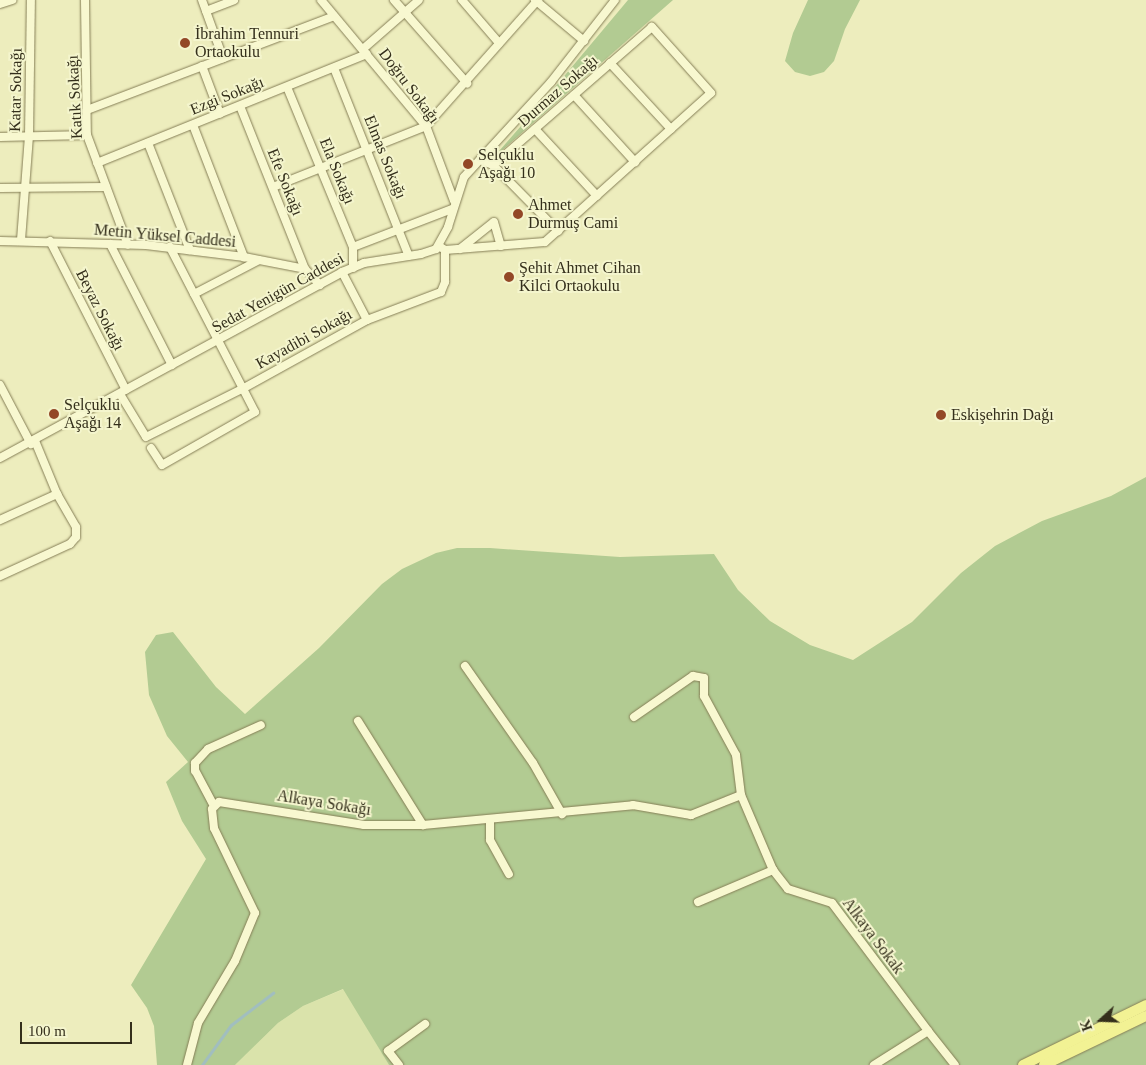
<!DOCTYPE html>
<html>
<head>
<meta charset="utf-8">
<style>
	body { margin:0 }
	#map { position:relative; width:1146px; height:1065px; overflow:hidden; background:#ededbd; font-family:"Times New Roman",serif }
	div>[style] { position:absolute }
	.farmland>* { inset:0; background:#dae3ab }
	.green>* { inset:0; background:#b2cb92 }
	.stream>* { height:2.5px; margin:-1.25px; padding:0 1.25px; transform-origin:1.25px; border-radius:1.25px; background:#a1bebf }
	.roads { filter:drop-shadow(0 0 1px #857e56) drop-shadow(0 0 1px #857e56) }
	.minor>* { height:8px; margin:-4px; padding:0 4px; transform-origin:4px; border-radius:4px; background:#f8f8d0 }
	.major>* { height:10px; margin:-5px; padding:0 5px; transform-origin:5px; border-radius:5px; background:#f2f294 }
	.dots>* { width:14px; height:14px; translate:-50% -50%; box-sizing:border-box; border:2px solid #f4f5cd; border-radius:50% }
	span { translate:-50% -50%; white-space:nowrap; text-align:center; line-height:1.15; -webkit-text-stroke:4px #f4f5cd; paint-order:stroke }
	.poi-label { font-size:16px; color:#342f1b }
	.left { translate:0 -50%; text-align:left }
	.street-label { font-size:16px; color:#342f1b }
	.north { position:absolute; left:1076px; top:995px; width:50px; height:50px; -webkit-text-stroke:4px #f4f5cd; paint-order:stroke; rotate:250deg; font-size:14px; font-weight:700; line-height:20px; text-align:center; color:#342f1b }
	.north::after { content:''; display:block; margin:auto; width:18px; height:22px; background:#342f1b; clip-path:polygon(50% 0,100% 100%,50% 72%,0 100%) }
	.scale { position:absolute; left:20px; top:1022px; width:112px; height:22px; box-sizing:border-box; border:2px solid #342f1b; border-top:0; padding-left:6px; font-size:15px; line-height:18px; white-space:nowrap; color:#342f1b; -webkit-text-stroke:4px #f4f5cd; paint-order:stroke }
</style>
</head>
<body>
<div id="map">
	<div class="farmland">
		<div style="clip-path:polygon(344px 989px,389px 1065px,235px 1065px,278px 1023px,303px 1006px)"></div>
	</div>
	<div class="green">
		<div style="clip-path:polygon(628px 0,673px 0,492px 159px,550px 93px)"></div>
		<div style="clip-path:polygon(808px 0,860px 0,845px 29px,834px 61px,824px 72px,810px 76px,795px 72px,785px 61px,793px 33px)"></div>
		<div style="clip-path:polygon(1146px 477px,1146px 1065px,389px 1065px,343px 989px,303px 1006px,278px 1023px,235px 1065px,157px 1065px,154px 1026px,147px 1008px,131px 985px,206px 859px,182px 821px,166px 782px,188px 762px,167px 736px,149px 695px,145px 652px,156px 635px,173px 632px,216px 687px,245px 714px,319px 648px,382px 584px,402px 569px,436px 553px,457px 548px,490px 548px,620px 557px,714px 554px,738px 590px,770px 621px,810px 645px,853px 660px,912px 622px,961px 573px,995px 546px,1042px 521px,1111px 496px)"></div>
	</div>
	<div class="stream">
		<div style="left:202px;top:1065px;width:49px;rotate:-54.1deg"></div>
		<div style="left:231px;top:1025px;width:53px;rotate:-37.3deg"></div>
	</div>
	<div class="roads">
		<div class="minor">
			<div style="left:85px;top:0;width:135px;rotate:89.2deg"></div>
			<div style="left:87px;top:135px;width:117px;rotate:69.6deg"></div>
			<div style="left:202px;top:0;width:62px;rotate:70.1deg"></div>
			<div style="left:321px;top:0;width:164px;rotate:50.2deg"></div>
			<div style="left:426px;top:126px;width:80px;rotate:69.5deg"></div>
			<div style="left:394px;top:0;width:111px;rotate:48.7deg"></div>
			<div style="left:462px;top:0;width:57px;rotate:49.3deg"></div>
			<div style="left:535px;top:0;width:64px;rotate:39.9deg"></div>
			<div style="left:0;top:4px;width:13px;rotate:-18deg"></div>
			<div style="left:206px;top:11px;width:30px;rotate:-21deg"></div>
			<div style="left:363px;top:49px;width:74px;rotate:-41.2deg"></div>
			<div style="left:610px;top:63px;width:90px;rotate:47.3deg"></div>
			<div style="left:202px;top:66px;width:51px;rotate:69.4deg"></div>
			<div style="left:334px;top:68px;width:202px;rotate:68.3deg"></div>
			<div style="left:287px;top:87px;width:173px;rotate:67.6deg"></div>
			<div style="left:353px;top:247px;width:21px;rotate:90deg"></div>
			<div style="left:574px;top:95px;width:91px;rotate:47.7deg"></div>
			<div style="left:240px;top:106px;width:175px;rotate:68.3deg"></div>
			<div style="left:87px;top:110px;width:264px;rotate:-20.8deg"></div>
			<div style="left:193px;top:125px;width:142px;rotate:68.9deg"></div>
			<div style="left:535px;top:129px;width:91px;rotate:47.2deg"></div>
			<div style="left:0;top:137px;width:87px;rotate:-1.3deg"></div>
			<div style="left:148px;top:143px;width:115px;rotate:68.6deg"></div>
			<div style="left:97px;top:163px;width:291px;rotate:-22deg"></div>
			<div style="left:493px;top:165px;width:93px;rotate:45.4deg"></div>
			<div style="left:273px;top:187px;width:165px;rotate:-21.7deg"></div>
			<div style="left:426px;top:126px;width:169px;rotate:-48.4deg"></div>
			<div style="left:0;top:188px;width:106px;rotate:-0.5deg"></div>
			<div style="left:21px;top:240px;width:103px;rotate:-85.6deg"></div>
			<div style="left:29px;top:137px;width:137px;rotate:-89.2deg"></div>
			<div style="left:0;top:241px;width:146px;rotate:1.6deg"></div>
			<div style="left:146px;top:245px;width:99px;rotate:7deg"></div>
			<div style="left:244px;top:257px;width:62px;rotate:11.1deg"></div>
			<div style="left:305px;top:269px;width:22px;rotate:47deg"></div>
			<div style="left:50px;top:241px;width:167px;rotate:63deg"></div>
			<div style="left:110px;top:244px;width:136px;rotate:62.9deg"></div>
			<div style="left:439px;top:246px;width:7px;rotate:34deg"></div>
			<div style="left:445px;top:250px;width:100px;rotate:-4.6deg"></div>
			<div style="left:545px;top:242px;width:223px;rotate:-41.9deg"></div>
			<div style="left:711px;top:93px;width:89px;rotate:-131.8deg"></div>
			<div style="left:652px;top:27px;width:211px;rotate:139deg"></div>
			<div style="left:493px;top:165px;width:14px;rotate:-159deg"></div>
			<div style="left:353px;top:247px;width:106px;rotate:-21deg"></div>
			<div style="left:460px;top:249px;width:43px;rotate:-38.5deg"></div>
			<div style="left:494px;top:222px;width:25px;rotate:74deg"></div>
			<div style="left:342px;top:272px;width:54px;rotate:62.5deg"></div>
			<div style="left:194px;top:294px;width:73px;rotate:-27.6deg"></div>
			<div style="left:0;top:385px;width:67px;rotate:62.3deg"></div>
			<div style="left:120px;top:394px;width:50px;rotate:58.8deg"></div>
			<div style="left:146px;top:437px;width:110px;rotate:-26.6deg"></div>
			<div style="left:244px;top:388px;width:141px;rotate:-28.9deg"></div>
			<div style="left:367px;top:320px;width:79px;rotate:-20.7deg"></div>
			<div style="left:441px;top:292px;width:11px;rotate:-68deg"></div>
			<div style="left:445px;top:282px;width:32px;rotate:-90deg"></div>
			<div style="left:151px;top:448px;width:20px;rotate:57deg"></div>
			<div style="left:162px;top:465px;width:107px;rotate:-29.7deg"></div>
			<div style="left:255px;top:412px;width:186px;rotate:-117.3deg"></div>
			<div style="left:0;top:458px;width:389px;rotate:-28.5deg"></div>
			<div style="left:342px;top:272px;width:24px;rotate:-22deg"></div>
			<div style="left:364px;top:263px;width:58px;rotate:-9deg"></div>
			<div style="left:421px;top:254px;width:16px;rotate:-18deg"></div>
			<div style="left:436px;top:249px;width:25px;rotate:-61deg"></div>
			<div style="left:448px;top:227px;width:52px;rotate:-72.3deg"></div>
			<div style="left:464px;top:177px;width:129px;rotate:-47.5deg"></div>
			<div style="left:551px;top:82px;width:104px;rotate:-52deg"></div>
			<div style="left:0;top:520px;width:63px;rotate:-24.5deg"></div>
			<div style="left:0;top:576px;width:77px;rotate:-24.6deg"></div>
			<div style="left:70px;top:544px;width:9px;rotate:-49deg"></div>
			<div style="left:76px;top:537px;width:10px;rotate:-90deg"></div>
			<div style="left:76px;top:527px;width:38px;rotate:-120deg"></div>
			<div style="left:57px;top:494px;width:57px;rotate:-112.5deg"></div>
			<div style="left:465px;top:666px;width:118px;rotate:55deg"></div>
			<div style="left:533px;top:763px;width:59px;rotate:60.4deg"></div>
			<div style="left:634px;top:717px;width:72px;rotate:-34.8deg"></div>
			<div style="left:693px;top:676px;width:11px;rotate:10deg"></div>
			<div style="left:704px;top:678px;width:18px;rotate:90deg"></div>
			<div style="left:704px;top:696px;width:67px;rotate:61.5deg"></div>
			<div style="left:736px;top:755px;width:40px;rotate:82.9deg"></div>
			<div style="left:741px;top:795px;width:82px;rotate:66.9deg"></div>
			<div style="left:773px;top:870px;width:24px;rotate:52deg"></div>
			<div style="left:788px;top:889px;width:46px;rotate:17.7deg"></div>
			<div style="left:832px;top:903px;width:160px;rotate:53.1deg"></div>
			<div style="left:928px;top:1031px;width:64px;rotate:147.8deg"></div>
			<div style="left:358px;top:721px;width:123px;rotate:58deg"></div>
			<div style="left:214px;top:806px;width:40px;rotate:-118deg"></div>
			<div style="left:195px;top:771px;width:8px;rotate:-90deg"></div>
			<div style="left:195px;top:763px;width:19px;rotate:-47deg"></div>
			<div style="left:208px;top:749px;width:58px;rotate:-24.4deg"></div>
			<div style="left:490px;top:819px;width:21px;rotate:90deg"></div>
			<div style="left:490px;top:840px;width:39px;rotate:61deg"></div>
			<div style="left:698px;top:902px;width:82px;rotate:-23.1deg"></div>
			<div style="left:928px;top:1031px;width:43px;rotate:51.5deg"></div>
			<div style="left:187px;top:1065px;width:43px;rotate:-75.3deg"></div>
			<div style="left:198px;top:1023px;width:72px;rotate:-59.2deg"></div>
			<div style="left:235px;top:961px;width:52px;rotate:-67.4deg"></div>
			<div style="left:255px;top:913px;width:94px;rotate:-115.8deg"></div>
			<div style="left:214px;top:828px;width:19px;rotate:-96deg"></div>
			<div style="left:212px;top:809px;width:10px;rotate:-45deg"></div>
			<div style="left:219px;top:802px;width:147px;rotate:9deg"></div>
			<div style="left:364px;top:825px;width:59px"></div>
			<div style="left:423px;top:825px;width:211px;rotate:-5.4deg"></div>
			<div style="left:633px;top:805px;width:59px;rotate:9.8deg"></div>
			<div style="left:691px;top:815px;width:54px;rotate:-21.8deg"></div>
			<div style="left:399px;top:1065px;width:18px;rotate:-128deg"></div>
			<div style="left:388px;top:1051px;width:46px;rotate:-36.1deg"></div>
		</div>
		<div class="major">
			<div style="left:1023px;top:1065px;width:137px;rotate:-26deg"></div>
			<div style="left:1044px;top:1065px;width:113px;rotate:-25.7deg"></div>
		</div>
	</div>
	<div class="dots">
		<div style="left:185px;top:43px;background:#934827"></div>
		<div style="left:468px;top:164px;background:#934827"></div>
		<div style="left:518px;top:214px;background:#934827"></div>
		<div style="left:509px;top:277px;background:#934827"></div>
		<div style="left:54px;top:414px;background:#934827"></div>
		<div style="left:941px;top:415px;background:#934827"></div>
	</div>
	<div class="poi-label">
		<span class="left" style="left:195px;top:43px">İbrahim Tennuri<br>Ortaokulu</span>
		<span class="left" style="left:478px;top:164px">Selçuklu<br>Aşağı 10</span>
		<span class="left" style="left:528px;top:214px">Ahmet<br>Durmuş Cami</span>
		<span class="left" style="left:519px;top:277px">Şehit Ahmet Cihan<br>Kilci Ortaokulu</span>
		<span class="left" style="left:64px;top:414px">Selçuklu<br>Aşağı 14</span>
		<span class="left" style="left:951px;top:415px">Eskişehrin Dağı</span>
	</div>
	<div class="street-label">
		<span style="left:409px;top:86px;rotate:53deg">Doğru Sokağı</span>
		<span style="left:16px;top:90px;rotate:-89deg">Katar Sokağı</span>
		<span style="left:558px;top:91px;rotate:-41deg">Durmaz Sokağı</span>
		<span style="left:227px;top:96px;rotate:-22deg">Ezgi Sokağı</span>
		<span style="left:75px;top:97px;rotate:-93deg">Katık Sokağı</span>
		<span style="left:385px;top:157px;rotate:68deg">Elmas Sokağı</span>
		<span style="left:337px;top:171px;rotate:68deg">Ela Sokağı</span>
		<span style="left:285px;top:182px;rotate:68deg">Efe Sokağı</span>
		<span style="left:165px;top:236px;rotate:5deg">Metin Yüksel Caddesi</span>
		<span style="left:278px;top:293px;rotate:-29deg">Sedat Yenigün Caddesi</span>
		<span style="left:100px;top:310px;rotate:63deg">Beyaz Sokağı</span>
		<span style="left:304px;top:339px;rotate:-29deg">Kayadibi Sokağı</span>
		<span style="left:324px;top:803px;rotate:9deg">Alkaya Sokağı</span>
		<span style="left:873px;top:936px;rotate:53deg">Alkaya Sokak</span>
	</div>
	<div class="north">K</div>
	<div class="scale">100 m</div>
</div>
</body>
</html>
